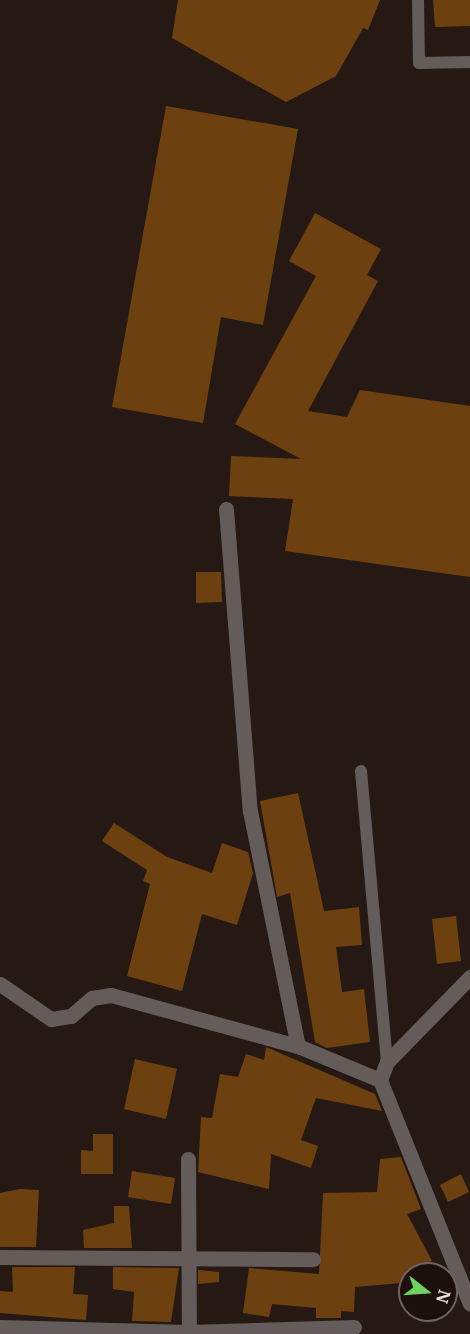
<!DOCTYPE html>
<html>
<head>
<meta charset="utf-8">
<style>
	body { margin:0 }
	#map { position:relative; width:470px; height:1334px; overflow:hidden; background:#261914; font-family:Merriweather,serif }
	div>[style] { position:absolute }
	.building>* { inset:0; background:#6d410f }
	.service>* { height:12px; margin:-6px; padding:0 6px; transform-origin:6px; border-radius:6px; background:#635c5b }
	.minor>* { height:15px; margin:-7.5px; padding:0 7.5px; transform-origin:7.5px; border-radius:7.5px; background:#635c5b }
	span { translate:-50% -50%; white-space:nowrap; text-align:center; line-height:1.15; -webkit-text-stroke:5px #1c100b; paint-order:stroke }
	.north { position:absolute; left:398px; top:1262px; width:60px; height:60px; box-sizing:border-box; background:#1c100b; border:2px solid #6e635f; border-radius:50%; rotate:107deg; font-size:16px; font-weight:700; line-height:24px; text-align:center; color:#e9e0dc }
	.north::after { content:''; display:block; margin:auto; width:21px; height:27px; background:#6ed361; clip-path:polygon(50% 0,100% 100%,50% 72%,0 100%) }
</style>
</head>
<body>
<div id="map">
	<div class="building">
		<div style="clip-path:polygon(178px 0,380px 0,368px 30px,363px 28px,336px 76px,286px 102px,172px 38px)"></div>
		<div style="clip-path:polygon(433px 0,470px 0,470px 26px,435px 27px)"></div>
		<div style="clip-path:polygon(166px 106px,298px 129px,263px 325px,221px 317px,203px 423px,112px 407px)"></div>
		<div style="clip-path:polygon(315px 213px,381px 249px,367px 275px,378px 281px,308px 411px,347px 417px,360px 390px,470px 406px,470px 577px,285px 551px,293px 499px,229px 496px,231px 456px,301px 459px,235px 424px,316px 276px,289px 261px)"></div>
		<div style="clip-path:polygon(196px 572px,221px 572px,222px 602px,196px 603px)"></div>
		<div style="clip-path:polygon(298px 793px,324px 911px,359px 907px,362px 945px,336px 947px,342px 992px,364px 989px,370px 1042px,327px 1048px,315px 1042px,290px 893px,277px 897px,260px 801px)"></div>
		<div style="clip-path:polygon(114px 823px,167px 857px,212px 873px,222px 843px,248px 852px,253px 873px,237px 925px,202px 914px,182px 991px,127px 976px,150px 884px,143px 881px,147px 870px,102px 841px)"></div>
		<div style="clip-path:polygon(456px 916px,461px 961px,437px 964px,432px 919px)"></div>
		<div style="clip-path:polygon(266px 1047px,375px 1094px,382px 1111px,316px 1098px,301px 1140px,318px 1146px,311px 1168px,271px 1154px,269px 1189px,198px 1172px,201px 1117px,212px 1118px,220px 1074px,238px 1077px,246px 1054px,264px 1060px)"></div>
		<div style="clip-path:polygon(135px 1059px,177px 1069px,166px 1119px,124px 1109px)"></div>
		<div style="clip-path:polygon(93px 1134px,113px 1134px,113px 1174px,81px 1174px,81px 1150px,93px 1151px)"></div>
		<div style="clip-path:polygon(401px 1157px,421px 1209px,407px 1214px,432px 1261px,418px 1269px,421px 1274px,410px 1274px,410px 1301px,401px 1283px,355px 1287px,354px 1312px,341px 1311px,341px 1318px,316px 1318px,316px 1308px,272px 1304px,269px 1317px,243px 1313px,249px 1268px,319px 1274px,323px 1193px,377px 1192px,380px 1159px)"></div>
		<div style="clip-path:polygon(132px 1171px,175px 1178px,171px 1204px,128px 1197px)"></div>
		<div style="clip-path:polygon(461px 1174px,469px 1192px,448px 1202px,440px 1185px)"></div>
		<div style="clip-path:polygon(20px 1189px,39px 1190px,36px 1247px,0 1247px,0 1193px)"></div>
		<div style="clip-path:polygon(114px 1206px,129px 1206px,132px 1248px,84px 1248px,83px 1230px,114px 1223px)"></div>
		<div style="clip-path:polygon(12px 1267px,75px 1267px,73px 1294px,88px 1295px,86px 1320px,0 1313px,0 1291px,13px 1292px)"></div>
		<div style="clip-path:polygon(113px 1267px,179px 1268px,171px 1322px,132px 1321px,134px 1292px,113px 1289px)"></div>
		<div style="clip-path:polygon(198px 1270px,219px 1272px,219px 1282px,198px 1284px)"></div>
	</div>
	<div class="service">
		<div style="left:418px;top:0;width:63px;rotate:89.1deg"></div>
		<div style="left:419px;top:63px;width:51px;rotate:-1.1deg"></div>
		<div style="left:361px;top:771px;width:292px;rotate:84.9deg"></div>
	</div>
	<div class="minor">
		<div style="left:226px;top:509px;width:303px;rotate:85.5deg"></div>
		<div style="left:250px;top:811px;width:240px;rotate:78.5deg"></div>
		<div style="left:298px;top:1046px;width:89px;rotate:22.5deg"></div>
		<div style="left:380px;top:1080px;width:241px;rotate:68.1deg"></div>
		<div style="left:0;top:984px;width:62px;rotate:34.5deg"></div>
		<div style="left:51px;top:1019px;width:20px;rotate:-9deg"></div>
		<div style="left:71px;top:1016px;width:28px;rotate:-41deg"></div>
		<div style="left:92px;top:998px;width:19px;rotate:-9deg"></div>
		<div style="left:111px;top:995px;width:194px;rotate:15.3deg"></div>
		<div style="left:380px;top:1080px;width:19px;rotate:-69deg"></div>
		<div style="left:387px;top:1062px;width:119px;rotate:-45.7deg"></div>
		<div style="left:188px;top:1159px;width:175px;rotate:89.7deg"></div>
		<div style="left:0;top:1257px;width:313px;rotate:0.4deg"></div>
		<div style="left:0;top:1327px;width:189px;rotate:1.5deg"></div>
		<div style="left:189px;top:1332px;width:165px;rotate:-1.7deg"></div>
	</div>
	<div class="north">N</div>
</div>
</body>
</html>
